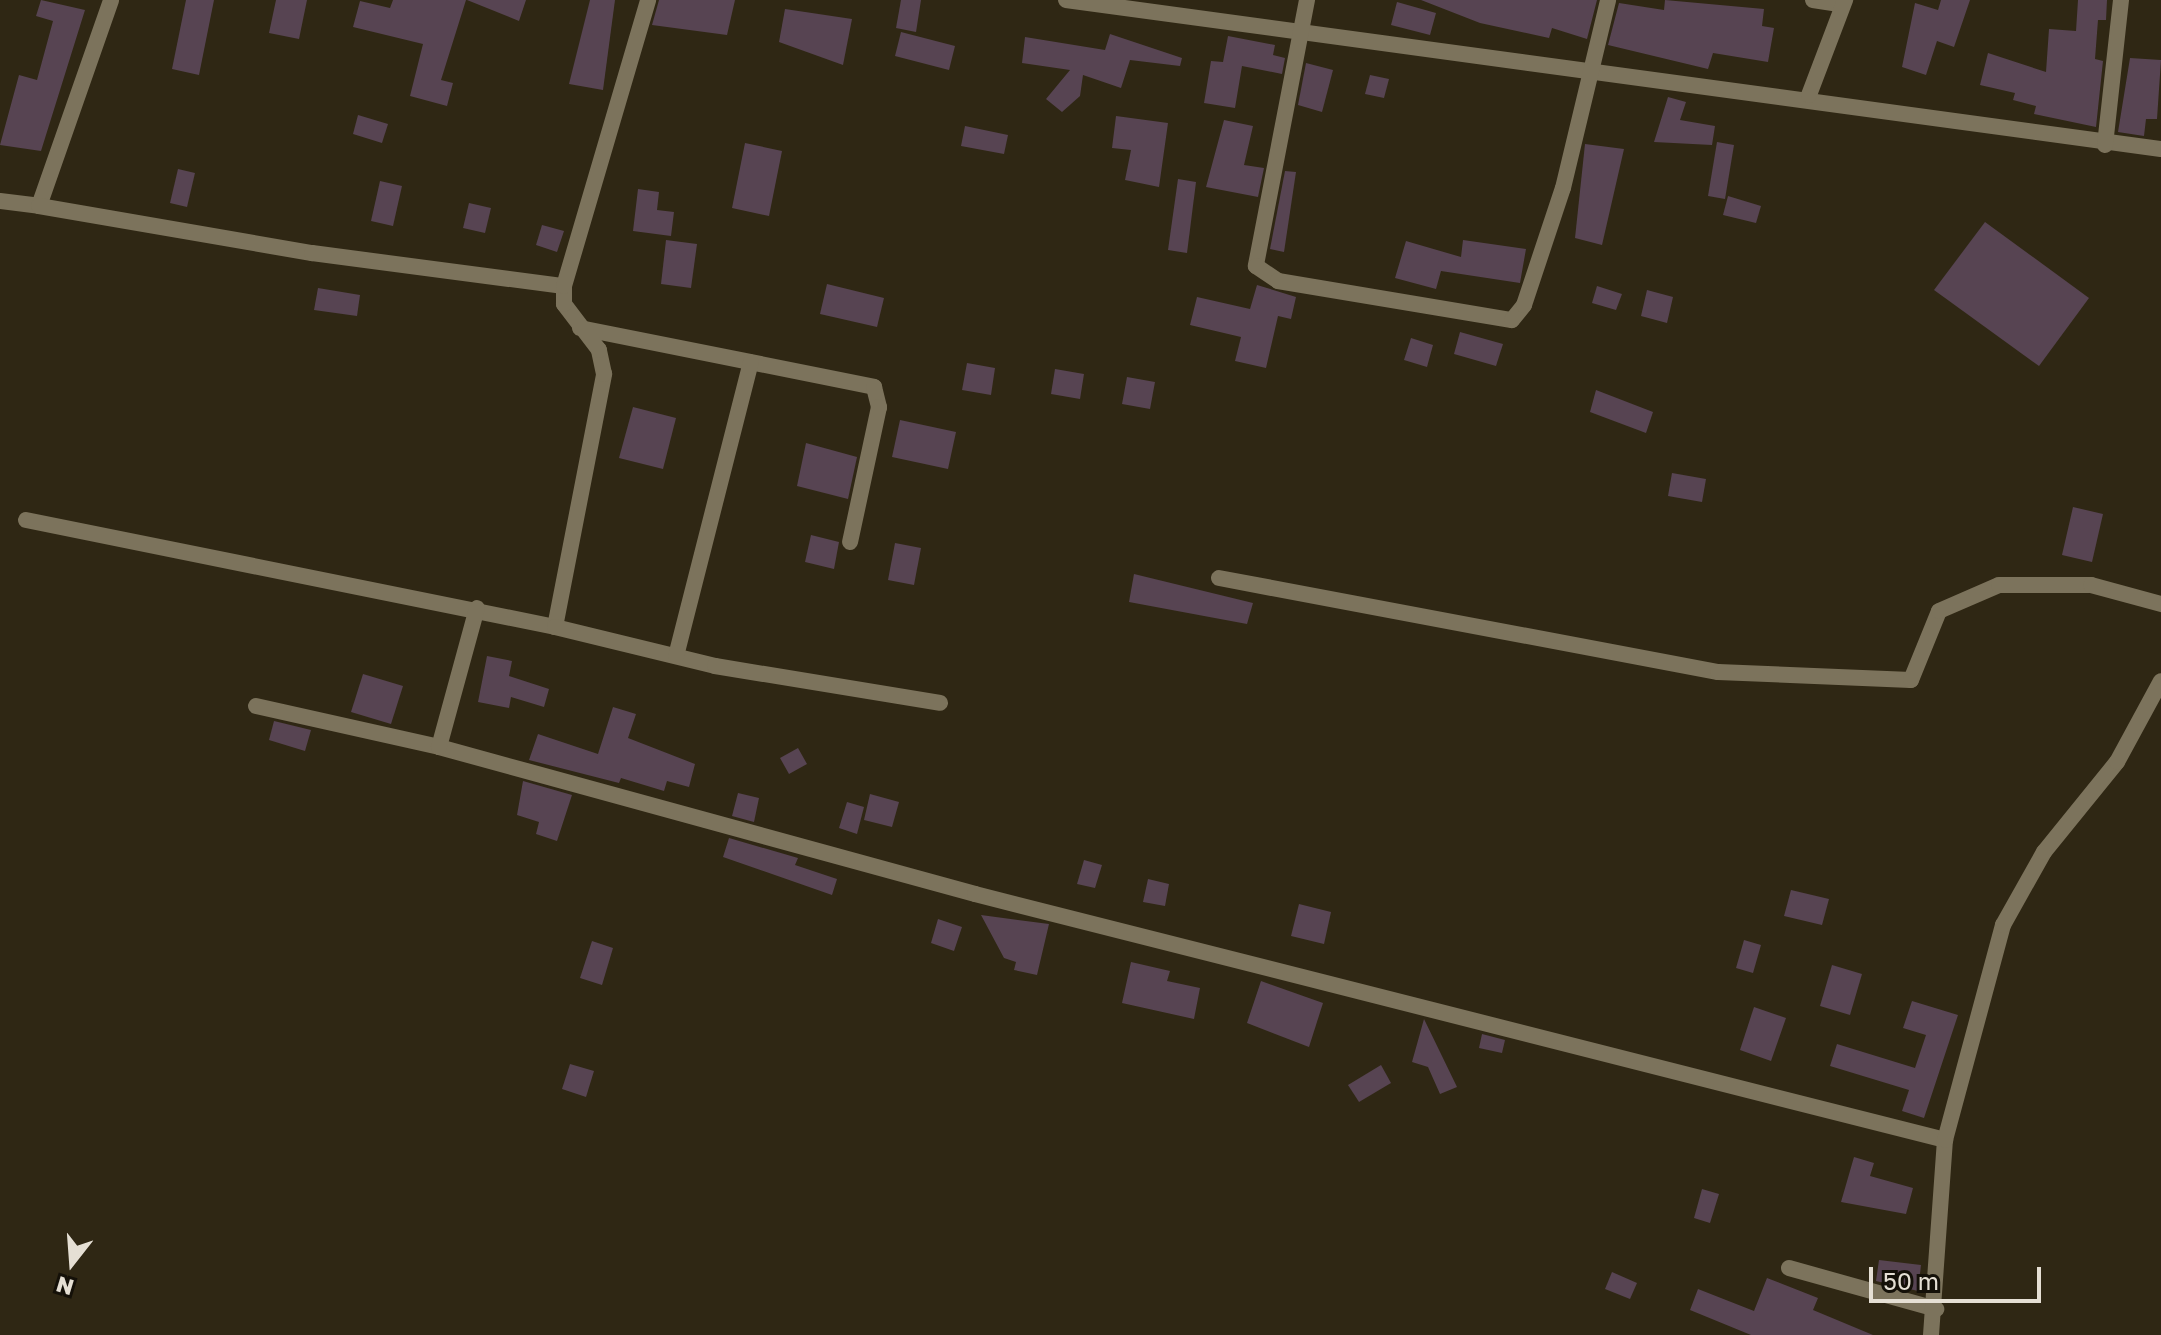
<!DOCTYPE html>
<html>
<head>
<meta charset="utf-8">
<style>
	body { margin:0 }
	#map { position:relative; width:2161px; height:1335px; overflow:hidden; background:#2f2714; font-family:"Golos Text",sans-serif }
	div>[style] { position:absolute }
	.building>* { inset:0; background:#574452 }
	.minor>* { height:16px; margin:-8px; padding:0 8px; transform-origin:8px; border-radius:8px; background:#7c735c }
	span { translate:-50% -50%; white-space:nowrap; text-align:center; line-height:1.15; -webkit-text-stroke:8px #141008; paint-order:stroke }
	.north { position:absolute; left:32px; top:1223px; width:80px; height:80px; -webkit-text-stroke:6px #141008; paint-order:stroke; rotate:197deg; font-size:22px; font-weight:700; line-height:32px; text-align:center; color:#e5dfd4 }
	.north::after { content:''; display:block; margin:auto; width:28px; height:36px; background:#e5dfd4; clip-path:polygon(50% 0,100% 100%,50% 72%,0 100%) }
	.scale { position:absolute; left:1869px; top:1267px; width:172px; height:36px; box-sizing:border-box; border:4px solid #e5dfd4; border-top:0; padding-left:10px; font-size:24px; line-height:28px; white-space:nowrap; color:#e5dfd4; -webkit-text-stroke:6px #141008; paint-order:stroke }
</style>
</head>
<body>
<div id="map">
	<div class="building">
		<div style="clip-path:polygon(41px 0,85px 10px,41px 151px,0 145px,19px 75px,37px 80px,53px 21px,36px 16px)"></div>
		<div style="clip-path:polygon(186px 0,214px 0,199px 75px,172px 69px)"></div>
		<div style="clip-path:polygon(276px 0,307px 0,299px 39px,269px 33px)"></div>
		<div style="clip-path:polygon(393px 0,466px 0,441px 80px,453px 83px,447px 106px,410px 96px,423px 44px,353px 27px,360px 1px,390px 8px)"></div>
		<div style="clip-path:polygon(467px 0,526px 0,519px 21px)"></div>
		<div style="clip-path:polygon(590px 0,615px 0,603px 90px,569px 84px)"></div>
		<div style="clip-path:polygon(659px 0,735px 0,727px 35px,652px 25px)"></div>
		<div style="clip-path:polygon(901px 0,921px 0,916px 32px,896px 28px)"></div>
		<div style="clip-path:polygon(1421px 0,1597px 0,1587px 39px,1552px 28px,1549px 38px,1480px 23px)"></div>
		<div style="clip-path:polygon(1665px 0,1764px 9px,1762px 26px,1774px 28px,1768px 62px,1713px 53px,1708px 69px,1608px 45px,1619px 3px,1664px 10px)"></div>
		<div style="clip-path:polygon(1941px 0,1970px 0,1954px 47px,1937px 41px,1926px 75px,1902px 67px,1915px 3px,1938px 10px)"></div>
		<div style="clip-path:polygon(2078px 0,2107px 0,2106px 20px,2098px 20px,2095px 59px,2103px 61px,2096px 127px,2034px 114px,2036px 106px,2013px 100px,2015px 93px,1980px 85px,1988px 53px,2046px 72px,2049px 29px,2076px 31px)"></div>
		<div style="clip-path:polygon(1397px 2px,1436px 13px,1430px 35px,1391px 25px)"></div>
		<div style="clip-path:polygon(785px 9px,852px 19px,843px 65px,779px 42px)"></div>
		<div style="clip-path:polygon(901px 32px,955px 46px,949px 70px,895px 56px)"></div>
		<div style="clip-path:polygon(1110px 34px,1182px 58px,1180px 66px,1130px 60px,1121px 88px,1083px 75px,1080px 96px,1062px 112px,1046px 99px,1070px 70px,1022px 63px,1025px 37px,1105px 50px)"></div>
		<div style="clip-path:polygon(1228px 36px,1275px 45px,1273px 55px,1285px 58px,1282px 74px,1242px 66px,1235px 108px,1204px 103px,1211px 61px,1223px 62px)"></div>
		<div style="clip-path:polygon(2130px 58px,2161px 60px,2157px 119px,2146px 119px,2144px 136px,2118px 132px)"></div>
		<div style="clip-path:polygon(1306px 63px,1333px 70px,1322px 112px,1298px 105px)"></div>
		<div style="clip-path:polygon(1370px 75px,1389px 79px,1384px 98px,1365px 94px)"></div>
		<div style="clip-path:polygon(1668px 97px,1686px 102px,1680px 120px,1715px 126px,1712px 145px,1654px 142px)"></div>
		<div style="clip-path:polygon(358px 115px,388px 124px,382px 143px,353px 134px)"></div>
		<div style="clip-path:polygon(1116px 116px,1168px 123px,1159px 187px,1125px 180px,1131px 150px,1112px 148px)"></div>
		<div style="clip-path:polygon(1224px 120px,1253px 126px,1244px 165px,1264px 168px,1258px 197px,1206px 187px)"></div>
		<div style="clip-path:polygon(965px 126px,1008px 135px,1004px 154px,961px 146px)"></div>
		<div style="clip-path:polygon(1717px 142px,1734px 145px,1725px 199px,1708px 196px)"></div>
		<div style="clip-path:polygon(745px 143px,782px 151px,769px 216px,732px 208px)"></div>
		<div style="clip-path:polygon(1585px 144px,1624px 149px,1602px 245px,1575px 238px)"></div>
		<div style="clip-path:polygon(178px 169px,195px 173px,187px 207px,170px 203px)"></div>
		<div style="clip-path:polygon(1285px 171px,1296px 172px,1284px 252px,1270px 249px)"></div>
		<div style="clip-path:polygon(1178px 179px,1196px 182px,1187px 253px,1168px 250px)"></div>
		<div style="clip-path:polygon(380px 181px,402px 186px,393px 226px,371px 221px)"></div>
		<div style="clip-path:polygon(638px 189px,659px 192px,657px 210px,674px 212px,671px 236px,633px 231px)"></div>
		<div style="clip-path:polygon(1728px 196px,1761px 206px,1756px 223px,1723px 215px)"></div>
		<div style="clip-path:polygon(469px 203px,491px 208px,485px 233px,463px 228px)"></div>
		<div style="clip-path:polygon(1985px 222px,2089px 298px,2039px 366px,1934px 290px)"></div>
		<div style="clip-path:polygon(542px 225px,564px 231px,557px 252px,536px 245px)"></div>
		<div style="clip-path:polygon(666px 240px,697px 244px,691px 288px,661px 284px)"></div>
		<div style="clip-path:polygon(1463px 240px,1526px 249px,1520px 283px,1441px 271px,1436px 289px,1395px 278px,1406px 241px,1461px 257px)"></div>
		<div style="clip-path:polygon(827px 284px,884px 298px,877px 327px,820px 314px)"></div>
		<div style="clip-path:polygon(1257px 285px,1296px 297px,1291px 319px,1278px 316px,1266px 368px,1235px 361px,1241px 337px,1190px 325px,1197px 297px,1250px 309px)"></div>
		<div style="clip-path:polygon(1597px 286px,1622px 294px,1616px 310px,1592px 303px)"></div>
		<div style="clip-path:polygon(318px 288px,360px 295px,357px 316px,314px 310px)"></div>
		<div style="clip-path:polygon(1647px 290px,1673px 297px,1667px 323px,1641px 316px)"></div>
		<div style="clip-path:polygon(1460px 332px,1503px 344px,1496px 366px,1454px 354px)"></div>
		<div style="clip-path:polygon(1411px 338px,1433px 345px,1427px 367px,1404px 360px)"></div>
		<div style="clip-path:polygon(967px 363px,995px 368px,991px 395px,962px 390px)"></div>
		<div style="clip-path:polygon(1055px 369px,1084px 374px,1080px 399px,1051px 394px)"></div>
		<div style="clip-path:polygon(1127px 377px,1155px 382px,1150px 409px,1122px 404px)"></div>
		<div style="clip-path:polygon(1596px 390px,1653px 412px,1646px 433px,1590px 412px)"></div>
		<div style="clip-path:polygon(633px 407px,676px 418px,663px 469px,619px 458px)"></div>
		<div style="clip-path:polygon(900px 420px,956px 432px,948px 469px,892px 457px)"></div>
		<div style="clip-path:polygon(806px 443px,857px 457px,848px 499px,797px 486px)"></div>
		<div style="clip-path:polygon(1672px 473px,1706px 479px,1702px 502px,1668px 496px)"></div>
		<div style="clip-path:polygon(2073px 507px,2103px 514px,2092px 562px,2062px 555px)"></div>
		<div style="clip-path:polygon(811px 535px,839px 542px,834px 569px,805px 562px)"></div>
		<div style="clip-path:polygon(895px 543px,921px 548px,914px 585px,888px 580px)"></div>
		<div style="clip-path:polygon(1134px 574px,1253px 603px,1247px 624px,1129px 602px)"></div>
		<div style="clip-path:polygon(487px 656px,512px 661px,509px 676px,549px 689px,544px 707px,511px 697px,509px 708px,478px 702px)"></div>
		<div style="clip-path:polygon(363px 674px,403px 686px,391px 724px,351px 712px)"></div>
		<div style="clip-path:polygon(613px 707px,636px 714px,628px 738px,695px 764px,689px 787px,667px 781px,664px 791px,621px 778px,619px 783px,529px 760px,538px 734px,598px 754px)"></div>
		<div style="clip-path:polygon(274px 721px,311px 730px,305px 751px,269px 740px)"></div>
		<div style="clip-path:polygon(798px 748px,807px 764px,789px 774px,780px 758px)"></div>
		<div style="clip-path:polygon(523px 781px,572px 795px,557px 841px,536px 834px,539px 822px,517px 815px)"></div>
		<div style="clip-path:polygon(738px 793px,759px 798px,754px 822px,732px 816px)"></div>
		<div style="clip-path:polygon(870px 794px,899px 802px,892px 827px,864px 820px)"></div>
		<div style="clip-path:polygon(847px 802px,864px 807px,857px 834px,839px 828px)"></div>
		<div style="clip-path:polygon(729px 838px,798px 858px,795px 865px,837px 879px,832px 895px,723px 857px)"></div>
		<div style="clip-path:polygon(1084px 860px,1102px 865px,1095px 888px,1077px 884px)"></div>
		<div style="clip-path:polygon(1148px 879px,1169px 884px,1165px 906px,1143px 902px)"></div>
		<div style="clip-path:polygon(1791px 890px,1829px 899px,1822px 925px,1784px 916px)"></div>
		<div style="clip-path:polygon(1299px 904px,1331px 912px,1324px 944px,1291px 936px)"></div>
		<div style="clip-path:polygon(981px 915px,1049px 924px,1037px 975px,1014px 970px,1016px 962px,1004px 958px)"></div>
		<div style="clip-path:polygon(938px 919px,962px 927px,954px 951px,931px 943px)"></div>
		<div style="clip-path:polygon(1744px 940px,1761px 945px,1753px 973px,1736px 968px)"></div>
		<div style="clip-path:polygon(592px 941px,613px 948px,602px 985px,580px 978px)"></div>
		<div style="clip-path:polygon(1131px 962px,1170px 971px,1167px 981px,1200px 988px,1194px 1019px,1122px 1003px)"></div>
		<div style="clip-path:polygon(1832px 965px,1862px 974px,1850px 1015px,1820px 1006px)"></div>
		<div style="clip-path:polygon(1261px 981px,1323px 1003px,1309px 1047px,1247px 1023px)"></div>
		<div style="clip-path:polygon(1912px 1001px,1958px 1015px,1924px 1118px,1902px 1111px,1909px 1090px,1830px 1066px,1837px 1044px,1915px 1068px,1926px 1035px,1903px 1028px)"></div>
		<div style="clip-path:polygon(1754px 1007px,1786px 1018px,1771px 1061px,1740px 1050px)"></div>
		<div style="clip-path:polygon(1424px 1019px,1457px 1087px,1440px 1094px,1428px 1067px,1412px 1062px)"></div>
		<div style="clip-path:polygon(1482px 1034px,1505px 1040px,1502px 1053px,1479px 1048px)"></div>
		<div style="clip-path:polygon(570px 1064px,594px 1071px,586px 1097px,562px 1089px)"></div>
		<div style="clip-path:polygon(1381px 1065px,1391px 1083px,1359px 1102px,1348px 1085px)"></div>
		<div style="clip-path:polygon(1854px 1157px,1874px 1163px,1870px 1176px,1913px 1188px,1906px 1214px,1841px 1202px)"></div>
		<div style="clip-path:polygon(1702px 1189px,1719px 1194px,1710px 1223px,1694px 1218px)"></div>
		<div style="clip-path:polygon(1879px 1260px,1921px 1265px,1918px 1291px,1876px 1281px)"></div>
		<div style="clip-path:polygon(1612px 1272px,1637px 1283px,1630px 1299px,1605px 1289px)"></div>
		<div style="clip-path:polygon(1767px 1278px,1818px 1298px,1813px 1310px,1873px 1335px,1751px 1335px,1690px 1310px,1698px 1289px,1754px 1311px)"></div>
	</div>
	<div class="minor">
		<div style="left:1066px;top:0;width:1105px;rotate:7.75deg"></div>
		<div style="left:1307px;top:0;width:271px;rotate:100.9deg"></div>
		<div style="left:1256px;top:266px;width:27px;rotate:34deg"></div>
		<div style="left:1278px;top:281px;width:237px;rotate:9.5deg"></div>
		<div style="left:1512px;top:320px;width:19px;rotate:-51deg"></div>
		<div style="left:1524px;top:305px;width:123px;rotate:-71.6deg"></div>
		<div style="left:1563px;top:188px;width:193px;rotate:-76.5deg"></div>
		<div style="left:1813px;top:0;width:30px;rotate:9deg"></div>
		<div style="left:1809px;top:95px;width:102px;rotate:-69.2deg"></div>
		<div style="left:2105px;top:145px;width:146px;rotate:-83.7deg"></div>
		<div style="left:0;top:201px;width:39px;rotate:7deg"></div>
		<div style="left:39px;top:206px;width:218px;rotate:-70.7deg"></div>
		<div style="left:39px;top:206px;width:277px;rotate:9.8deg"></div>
		<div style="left:312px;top:253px;width:254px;rotate:7.5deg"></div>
		<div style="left:580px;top:328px;width:300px;rotate:11.3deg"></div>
		<div style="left:874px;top:387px;width:21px;rotate:76deg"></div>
		<div style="left:879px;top:407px;width:138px;rotate:102.1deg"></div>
		<div style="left:26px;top:520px;width:540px;rotate:11.43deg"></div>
		<div style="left:555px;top:627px;width:258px;rotate:-79deg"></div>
		<div style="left:604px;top:374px;width:25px;rotate:-102deg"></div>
		<div style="left:599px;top:350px;width:58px;rotate:-127.3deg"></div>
		<div style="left:564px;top:304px;width:18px;rotate:-90deg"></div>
		<div style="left:564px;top:286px;width:298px;rotate:-73.6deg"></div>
		<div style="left:1219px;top:578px;width:508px;rotate:10.67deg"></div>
		<div style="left:1718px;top:672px;width:193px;rotate:2.4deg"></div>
		<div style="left:1911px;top:680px;width:74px;rotate:-67.9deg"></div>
		<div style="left:1939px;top:611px;width:65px;rotate:-23.4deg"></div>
		<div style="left:1999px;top:585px;width:92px"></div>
		<div style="left:2091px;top:585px;width:73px;rotate:15.2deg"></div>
		<div style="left:555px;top:627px;width:165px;rotate:13.7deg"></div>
		<div style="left:715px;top:666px;width:228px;rotate:9.3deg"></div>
		<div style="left:676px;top:656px;width:303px;rotate:-75.7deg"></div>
		<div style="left:256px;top:706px;width:188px;rotate:12.6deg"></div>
		<div style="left:439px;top:747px;width:556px;rotate:15.34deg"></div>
		<div style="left:975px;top:894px;width:1001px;rotate:14.23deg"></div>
		<div style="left:439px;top:747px;width:144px;rotate:-74.7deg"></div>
		<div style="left:1789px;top:1268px;width:153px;rotate:15.6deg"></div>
		<div style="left:1931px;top:1335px;width:196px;rotate:-85.9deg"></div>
		<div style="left:1945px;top:1140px;width:223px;rotate:-74.9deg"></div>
		<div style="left:2003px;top:925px;width:84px;rotate:-60.7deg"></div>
		<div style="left:2044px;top:852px;width:116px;rotate:-51deg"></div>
		<div style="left:2117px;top:762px;width:92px;rotate:-61.5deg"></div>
	</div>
	<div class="north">N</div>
	<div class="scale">50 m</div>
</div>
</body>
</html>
